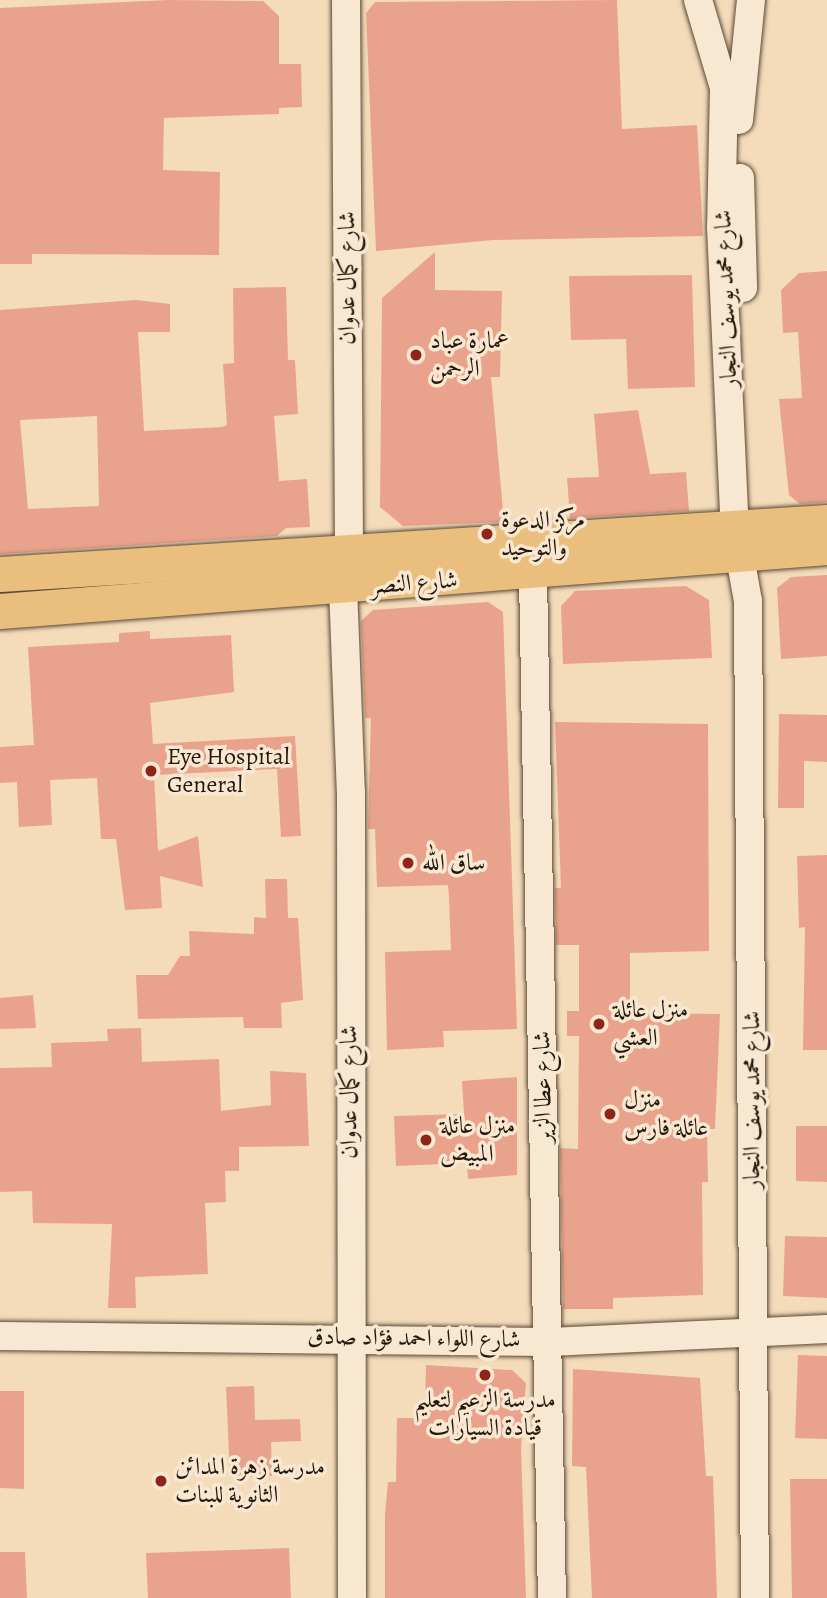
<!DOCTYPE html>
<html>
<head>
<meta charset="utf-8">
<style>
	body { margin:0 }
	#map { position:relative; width:827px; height:1598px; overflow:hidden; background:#f4dbba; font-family:Alegreya,Amiri,serif }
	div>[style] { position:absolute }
	.building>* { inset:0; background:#e9a38c }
	.roads { filter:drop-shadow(0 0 2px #5a4937) drop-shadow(0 0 2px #5a4937) }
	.minor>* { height:28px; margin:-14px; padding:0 14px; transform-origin:14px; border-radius:14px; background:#f8e8d2 }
	.major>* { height:35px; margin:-17.5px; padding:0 17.5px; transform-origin:17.5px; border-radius:17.5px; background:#eabe7d }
	.dots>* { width:19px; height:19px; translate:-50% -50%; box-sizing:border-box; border:4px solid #f8e8d2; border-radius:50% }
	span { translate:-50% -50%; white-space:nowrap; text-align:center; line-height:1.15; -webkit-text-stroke:7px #f8e8d2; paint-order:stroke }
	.street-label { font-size:24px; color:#26180b }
	.poi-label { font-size:24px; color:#26180b }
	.left { translate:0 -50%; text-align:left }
</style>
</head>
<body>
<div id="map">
	<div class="building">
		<div style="clip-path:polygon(168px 0,263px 1px,279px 16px,279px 64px,301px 64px,302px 107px,279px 108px,279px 114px,164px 118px,163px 170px,220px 172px,219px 255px,32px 254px,32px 264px,0 264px,0 8px)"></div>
		<div style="clip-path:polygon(617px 0,622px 129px,697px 125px,703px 236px,493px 240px,376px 251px,366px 13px,375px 2px)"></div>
		<div style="clip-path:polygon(435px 252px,435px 290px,502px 291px,500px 377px,491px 377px,504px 522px,403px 526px,380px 507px,382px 298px)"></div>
		<div style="clip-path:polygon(827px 271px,827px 502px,800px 504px,789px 495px,779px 399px,802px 398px,798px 332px,783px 333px,781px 290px,799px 273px)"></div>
		<div style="clip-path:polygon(692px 275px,695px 387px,628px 389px,626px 339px,571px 340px,569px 276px)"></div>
		<div style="clip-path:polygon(evenodd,286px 287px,288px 360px,295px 360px,298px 414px,274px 416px,279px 481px,307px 479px,310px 527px,286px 528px,277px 536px,0 554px,0 310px,136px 300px,170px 304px,170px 332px,138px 332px,144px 431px,222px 427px,227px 425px,223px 364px,234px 363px,233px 288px,286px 287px,97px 416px,99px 506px,28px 509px,20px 420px,97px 416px)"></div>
		<div style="clip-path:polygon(638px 410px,650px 474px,686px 472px,689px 511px,570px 518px,567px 478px,599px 477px,594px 414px)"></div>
		<div style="clip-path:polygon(827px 575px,827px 656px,781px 659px,777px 588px,791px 577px)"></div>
		<div style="clip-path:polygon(686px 586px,709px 600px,712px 658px,563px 664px,561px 606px,575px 591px)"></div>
		<div style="clip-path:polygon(488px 602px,503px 612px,517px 1029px,443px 1031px,444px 1047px,387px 1050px,385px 952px,451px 950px,449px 897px,448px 885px,377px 887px,375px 829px,368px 829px,371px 718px,365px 718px,361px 621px,373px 610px)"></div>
		<div style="clip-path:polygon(150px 631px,150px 639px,231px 635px,234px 692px,150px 703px,153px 744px,295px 736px,301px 836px,281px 837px,277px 769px,154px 775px,158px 851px,198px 836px,203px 887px,160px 876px,162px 908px,125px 910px,116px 839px,101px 839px,97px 778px,50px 780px,52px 825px,19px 827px,17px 782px,0 783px,0 747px,34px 745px,28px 647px,119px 642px,119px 633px)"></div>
		<div style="clip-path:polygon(779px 714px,827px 715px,827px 762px,804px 761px,804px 808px,778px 808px)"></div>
		<div style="clip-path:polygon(555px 722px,708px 724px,709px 951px,630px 953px,630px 1013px,720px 1014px,715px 1129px,707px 1129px,708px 1182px,702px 1182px,703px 1295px,613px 1298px,613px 1309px,563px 1309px,560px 1148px,578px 1149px,579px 1036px,567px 1036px,567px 1011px,579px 1011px,579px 945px,556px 945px,555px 888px,561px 888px)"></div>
		<div style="clip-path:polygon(827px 855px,827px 1050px,803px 1050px,805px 927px,799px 928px,797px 856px)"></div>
		<div style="clip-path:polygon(265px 879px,287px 879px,288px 918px,298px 918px,303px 1000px,281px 1003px,282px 1028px,244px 1028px,243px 1017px,138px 1019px,136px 975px,168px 975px,180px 956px,190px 956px,189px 931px,254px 934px,254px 917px,266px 918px)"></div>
		<div style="clip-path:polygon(33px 995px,36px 1028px,0 1029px,0 998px)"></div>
		<div style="clip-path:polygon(141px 1028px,142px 1062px,219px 1059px,221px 1111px,271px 1105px,270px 1071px,306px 1073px,309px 1146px,239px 1147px,239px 1171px,225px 1171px,226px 1202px,205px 1203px,208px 1274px,135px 1277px,136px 1308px,108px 1308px,112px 1224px,33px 1223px,32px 1191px,0 1192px,0 1068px,52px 1067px,51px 1043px,108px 1041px,107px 1029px)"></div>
		<div style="clip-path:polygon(517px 1077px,517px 1175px,468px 1179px,467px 1163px,396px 1166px,394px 1116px,464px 1114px,462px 1081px)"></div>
		<div style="clip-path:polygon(796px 1126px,827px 1126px,827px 1182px,796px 1181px)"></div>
		<div style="clip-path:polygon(785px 1236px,827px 1237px,827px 1298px,783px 1296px)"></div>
		<div style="clip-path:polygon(798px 1355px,827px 1356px,827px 1439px,795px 1438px)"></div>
		<div style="clip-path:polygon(426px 1365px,512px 1370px,526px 1383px,521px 1448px,526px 1598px,385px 1598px,385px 1514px,388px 1482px,396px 1482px,397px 1418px,425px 1418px)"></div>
		<div style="clip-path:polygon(573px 1369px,700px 1378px,706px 1476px,713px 1476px,717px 1598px,592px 1598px,586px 1467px,572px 1466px)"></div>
		<div style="clip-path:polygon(254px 1386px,255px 1420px,300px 1419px,301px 1441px,271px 1442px,272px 1476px,230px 1477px,226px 1387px)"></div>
		<div style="clip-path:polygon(0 1391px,24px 1391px,24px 1489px,0 1488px)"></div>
		<div style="clip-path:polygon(790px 1479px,827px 1479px,827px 1598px,792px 1598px)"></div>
		<div style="clip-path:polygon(289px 1548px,291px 1598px,148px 1598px,146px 1553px)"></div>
		<div style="clip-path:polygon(0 1552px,25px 1552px,27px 1598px,0 1598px)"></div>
	</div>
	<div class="roads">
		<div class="minor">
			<div style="left:346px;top:0;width:556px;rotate:89.69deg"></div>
			<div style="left:698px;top:0;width:92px;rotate:73.5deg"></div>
			<div style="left:724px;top:88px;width:138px;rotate:91.2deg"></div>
			<div style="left:721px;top:226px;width:303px;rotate:87.4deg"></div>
			<div style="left:735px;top:529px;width:73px;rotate:79.8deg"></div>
			<div style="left:748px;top:601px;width:997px;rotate:89.6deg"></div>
			<div style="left:739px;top:120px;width:121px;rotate:-84.3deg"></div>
			<div style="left:740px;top:178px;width:110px;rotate:88.4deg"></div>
			<div style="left:533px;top:575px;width:1023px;rotate:88.94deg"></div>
			<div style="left:343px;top:587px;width:205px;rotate:87.8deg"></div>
			<div style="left:351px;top:792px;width:806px;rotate:89.93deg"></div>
			<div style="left:0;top:1336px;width:550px;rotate:0.63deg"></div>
			<div style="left:550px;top:1342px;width:277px;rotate:-2.7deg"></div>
		</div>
		<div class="major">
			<div style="left:0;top:574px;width:829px;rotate:-3.6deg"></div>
			<div style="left:0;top:611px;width:829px;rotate:-4.43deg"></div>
		</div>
	</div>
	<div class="dots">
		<div style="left:416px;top:355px;background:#8f2418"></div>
		<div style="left:487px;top:534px;background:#8f2418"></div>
		<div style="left:151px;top:771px;background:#8f2418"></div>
		<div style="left:408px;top:863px;background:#8f2418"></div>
		<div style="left:599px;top:1024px;background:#8f2418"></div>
		<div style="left:610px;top:1114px;background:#8f2418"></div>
		<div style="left:426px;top:1140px;background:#8f2418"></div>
		<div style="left:485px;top:1375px;background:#8f2418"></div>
		<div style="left:161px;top:1481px;background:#8f2418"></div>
	</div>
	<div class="street-label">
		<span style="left:347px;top:278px;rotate:-90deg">شارع كمال عدوان</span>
		<span style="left:726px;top:299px;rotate:-92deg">شارع محمد يوسف النجار</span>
		<span style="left:414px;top:583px;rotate:-4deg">شارع النصر</span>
		<span style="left:543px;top:1087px;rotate:-91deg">شارع عطا الزير</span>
		<span style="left:349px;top:1092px;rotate:-90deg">شارع كمال عدوان</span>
		<span style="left:752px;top:1100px;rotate:-90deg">شارع محمد يوسف النجار</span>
		<span style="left:414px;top:1338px;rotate:1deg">شارع اللواء احمد فؤاد صادق</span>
	</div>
	<div class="poi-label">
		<span class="left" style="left:430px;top:355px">عمارة عباد<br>الرحمن</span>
		<span class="left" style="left:501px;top:534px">مركز الدعوة<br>والتوحيد</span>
		<span class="left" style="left:167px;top:771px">Eye Hospital<br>General</span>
		<span class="left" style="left:422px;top:863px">ساق الله</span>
		<span class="left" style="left:613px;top:1024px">منزل عائلة<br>العشي</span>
		<span class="left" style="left:624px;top:1114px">منزل<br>عائلة فارس</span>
		<span class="left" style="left:440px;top:1140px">منزل عائلة<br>المبيض</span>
		<span style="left:485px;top:1414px">مدرسة الزعيم لتعليم<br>قيادة السيارات</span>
		<span class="left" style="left:175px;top:1481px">مدرسة زهرة المدائن<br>الثانوية للبنات</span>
	</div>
</div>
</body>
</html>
